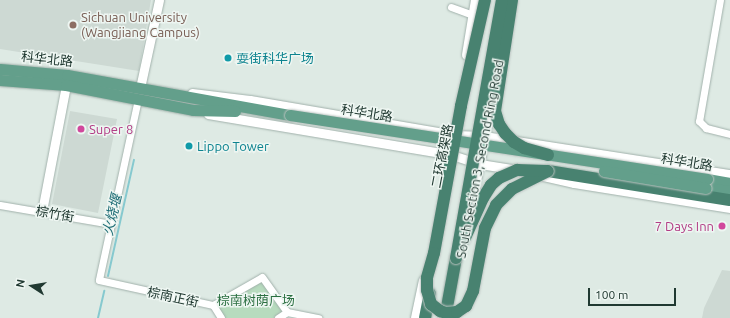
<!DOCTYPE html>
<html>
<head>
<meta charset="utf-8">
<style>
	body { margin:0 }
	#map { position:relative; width:730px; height:318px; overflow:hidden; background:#deeae4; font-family:Ubuntu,"Noto Sans SC",sans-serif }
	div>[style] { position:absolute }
	.built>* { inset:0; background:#cdd9d3 }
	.green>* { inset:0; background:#b7dbbe }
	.stream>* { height:2px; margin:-1px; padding:0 1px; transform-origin:1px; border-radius:1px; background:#86c9cf }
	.roads { filter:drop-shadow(0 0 1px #a1b1ab) drop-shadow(0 0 1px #a1b1ab) }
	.minor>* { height:7px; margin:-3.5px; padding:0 3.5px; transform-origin:3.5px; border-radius:3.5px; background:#fff }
	.tertiary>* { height:9px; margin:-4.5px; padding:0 4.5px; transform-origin:4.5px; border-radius:4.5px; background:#fff }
	.secondary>* { height:10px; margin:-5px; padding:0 5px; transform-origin:5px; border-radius:5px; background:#fff }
	.primary>* { height:11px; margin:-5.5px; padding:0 5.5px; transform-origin:5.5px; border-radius:5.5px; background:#639f8b }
	.trunk>* { height:12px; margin:-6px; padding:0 6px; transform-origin:6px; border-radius:6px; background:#488270 }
	.bridges { filter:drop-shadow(0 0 1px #bcc4c1) drop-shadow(0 0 1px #bcc4c1) }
	.primary-bridge>* { height:11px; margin:-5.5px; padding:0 5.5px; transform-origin:5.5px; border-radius:5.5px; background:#639f8b }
	.trunk-bridge>* { height:12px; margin:-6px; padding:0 6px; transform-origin:6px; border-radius:6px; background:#488270 }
	.dots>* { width:11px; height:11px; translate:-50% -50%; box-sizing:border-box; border:2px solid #eef6f2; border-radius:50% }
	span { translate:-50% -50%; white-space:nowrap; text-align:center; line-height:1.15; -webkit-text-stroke:3px #eef6f2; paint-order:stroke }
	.education-label { font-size:13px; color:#785e54 }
	.left { translate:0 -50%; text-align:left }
	.culture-label { font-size:13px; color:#0d838f }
	.street-label { font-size:13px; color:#203931 }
	.hotel-label { font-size:13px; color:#b23c85 }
	.right { translate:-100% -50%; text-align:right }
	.park-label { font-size:13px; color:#2b6f41 }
	.water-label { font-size:14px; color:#1b6b74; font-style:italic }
	.north { position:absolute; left:12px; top:266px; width:40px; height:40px; -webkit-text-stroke:3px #eef6f2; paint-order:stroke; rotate:282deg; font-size:11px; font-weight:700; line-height:16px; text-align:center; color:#203931 }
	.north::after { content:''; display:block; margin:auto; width:14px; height:18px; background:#203931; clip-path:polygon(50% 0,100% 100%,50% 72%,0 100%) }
	.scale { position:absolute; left:588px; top:288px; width:88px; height:18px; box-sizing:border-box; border:2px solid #203931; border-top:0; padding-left:5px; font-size:12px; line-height:14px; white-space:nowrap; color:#203931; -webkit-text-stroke:3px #eef6f2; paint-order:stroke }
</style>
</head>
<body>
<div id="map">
	<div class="built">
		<div style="clip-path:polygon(0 0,151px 0,139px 71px,0 49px)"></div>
		<div style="clip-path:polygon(70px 111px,117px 119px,98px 213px,52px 204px)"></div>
		<div style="clip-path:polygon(722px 270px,730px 271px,730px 318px,702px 318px,704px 308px)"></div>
	</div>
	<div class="green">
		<div style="clip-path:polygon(262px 277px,287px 312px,278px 318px,221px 318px,213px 305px)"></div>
	</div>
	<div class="stream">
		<div style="left:108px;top:276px;width:119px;rotate:-77.4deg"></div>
		<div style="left:98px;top:318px;width:28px;rotate:-77deg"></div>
	</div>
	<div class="roads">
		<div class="minor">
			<div style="left:720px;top:0;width:123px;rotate:99.8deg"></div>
			<div style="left:699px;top:121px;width:10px;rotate:45deg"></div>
			<div style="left:706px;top:128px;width:25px;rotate:14deg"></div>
			<div style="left:451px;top:7px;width:23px;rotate:20deg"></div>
			<div style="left:138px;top:99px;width:185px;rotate:102.2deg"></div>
			<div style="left:99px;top:280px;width:117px;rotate:12.4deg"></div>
			<div style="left:213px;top:305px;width:56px;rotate:-29.7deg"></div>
			<div style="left:262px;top:277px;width:43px;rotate:54.5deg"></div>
			<div style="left:287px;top:312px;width:32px;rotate:11deg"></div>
			<div style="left:0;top:205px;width:113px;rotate:9.7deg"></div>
			<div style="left:213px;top:305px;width:15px;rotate:58deg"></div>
			<div style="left:278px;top:318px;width:11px;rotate:-34deg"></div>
		</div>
		<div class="tertiary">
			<div style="left:140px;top:88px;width:90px;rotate:-77.8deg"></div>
			<div style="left:192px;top:93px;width:58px;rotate:6.9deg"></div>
			<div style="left:250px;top:100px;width:208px;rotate:9.7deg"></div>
			<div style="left:455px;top:135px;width:29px;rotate:2deg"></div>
			<div style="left:484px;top:136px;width:249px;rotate:8.8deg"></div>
			<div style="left:208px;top:114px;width:247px;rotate:9.5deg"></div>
			<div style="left:452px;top:155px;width:29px;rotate:18deg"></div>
			<div style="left:480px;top:164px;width:38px;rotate:9deg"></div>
			<div style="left:539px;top:175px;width:36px;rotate:13deg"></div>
			<div style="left:574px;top:183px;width:158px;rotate:9.1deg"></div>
			<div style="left:42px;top:211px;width:128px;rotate:-79.2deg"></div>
		</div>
		<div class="secondary">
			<div style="left:467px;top:55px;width:56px;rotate:-80.7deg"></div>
			<div style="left:468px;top:222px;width:124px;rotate:-78.9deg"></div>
			<div style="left:416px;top:318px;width:38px;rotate:-78deg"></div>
		</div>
		<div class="primary">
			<div style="left:0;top:69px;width:67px;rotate:5.1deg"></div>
			<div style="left:67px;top:75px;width:227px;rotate:10.2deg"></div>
			<div style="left:0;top:80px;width:66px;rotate:4.3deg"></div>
			<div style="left:66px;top:85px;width:129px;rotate:11.1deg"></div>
			<div style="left:193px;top:110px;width:42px;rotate:1.4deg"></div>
			<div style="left:707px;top:179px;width:23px;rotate:10deg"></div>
			<div style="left:706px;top:188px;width:24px;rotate:7deg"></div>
		</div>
		<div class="trunk">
			<div style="left:548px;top:171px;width:184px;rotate:9.1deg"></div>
			<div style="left:425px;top:318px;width:25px;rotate:-79deg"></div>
			<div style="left:445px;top:318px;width:61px;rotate:-79.6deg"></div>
		</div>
	</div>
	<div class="bridges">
		<div class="primary-bridge">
			<div style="left:290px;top:115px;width:422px;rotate:8.7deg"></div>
			<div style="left:604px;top:171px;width:103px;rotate:9.5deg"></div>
		</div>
		<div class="trunk-bridge">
			<div style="left:485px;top:0;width:109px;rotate:102.8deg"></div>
			<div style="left:461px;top:106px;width:149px;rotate:100.4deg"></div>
			<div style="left:434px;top:253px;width:26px;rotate:106deg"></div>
			<div style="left:427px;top:278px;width:12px;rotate:90deg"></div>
			<div style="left:427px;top:290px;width:15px;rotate:74deg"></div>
			<div style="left:431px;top:304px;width:11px;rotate:38deg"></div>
			<div style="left:440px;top:311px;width:6px;rotate:18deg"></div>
			<div style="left:446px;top:313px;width:11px;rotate:-5deg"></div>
			<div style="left:457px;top:312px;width:11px;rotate:-34deg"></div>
			<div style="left:466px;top:306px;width:17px;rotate:-65deg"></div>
			<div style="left:473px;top:291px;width:64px;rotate:-79.2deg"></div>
			<div style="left:485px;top:228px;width:25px;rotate:-64deg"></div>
			<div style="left:496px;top:205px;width:23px;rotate:-45deg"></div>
			<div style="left:512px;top:189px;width:40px;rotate:-26.6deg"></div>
			<div style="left:512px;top:0;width:112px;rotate:98.7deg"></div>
			<div style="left:495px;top:111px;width:14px;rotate:73deg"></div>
			<div style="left:499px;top:124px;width:11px;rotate:56deg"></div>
			<div style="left:505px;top:133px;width:13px;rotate:45deg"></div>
			<div style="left:514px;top:142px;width:12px;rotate:31deg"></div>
			<div style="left:524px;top:148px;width:25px;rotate:16deg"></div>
			<div style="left:464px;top:240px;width:46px;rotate:-65.7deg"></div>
			<div style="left:483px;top:198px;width:15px;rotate:-58deg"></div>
			<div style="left:491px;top:185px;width:11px;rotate:-41deg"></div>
			<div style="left:499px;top:178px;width:20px;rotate:-24deg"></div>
			<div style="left:517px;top:170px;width:30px;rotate:2deg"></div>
			<div style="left:456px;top:258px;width:262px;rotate:-79.9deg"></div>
		</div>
	</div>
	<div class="dots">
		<div style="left:73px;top:25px;background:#8d6e63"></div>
		<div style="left:228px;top:58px;background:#0f9aa8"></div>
		<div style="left:81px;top:129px;background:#d1479c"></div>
		<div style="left:189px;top:146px;background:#0f9aa8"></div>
		<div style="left:722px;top:226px;background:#d1479c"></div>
	</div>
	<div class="education-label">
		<span class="left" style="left:81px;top:25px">Sichuan University<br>(Wangjiang Campus)</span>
	</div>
	<div class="culture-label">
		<span class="left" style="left:236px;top:58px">耍街科华广场</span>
		<span class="left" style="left:197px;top:146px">Lippo Tower</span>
	</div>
	<div class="street-label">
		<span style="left:47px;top:59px;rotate:6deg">科华北路</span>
		<span style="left:367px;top:113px;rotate:9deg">科华北路</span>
		<span style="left:442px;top:156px;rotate:-79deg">二环高架路</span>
		<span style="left:480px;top:159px;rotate:-79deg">South Section 3, Second Ring Road</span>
		<span style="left:687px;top:162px;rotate:9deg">科华北路</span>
		<span style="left:55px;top:214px;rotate:10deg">棕竹街</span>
		<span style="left:173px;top:297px;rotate:12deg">棕南正街</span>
	</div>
	<div class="hotel-label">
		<span class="left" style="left:89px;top:129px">Super 8</span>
		<span class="right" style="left:714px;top:226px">7 Days Inn</span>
	</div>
	<div class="park-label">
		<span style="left:256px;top:300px">棕南树荫广场</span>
	</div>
	<div class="water-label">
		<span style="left:112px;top:215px;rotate:-77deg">火烧堰</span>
	</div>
	<div class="north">N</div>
	<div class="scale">100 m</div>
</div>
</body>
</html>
